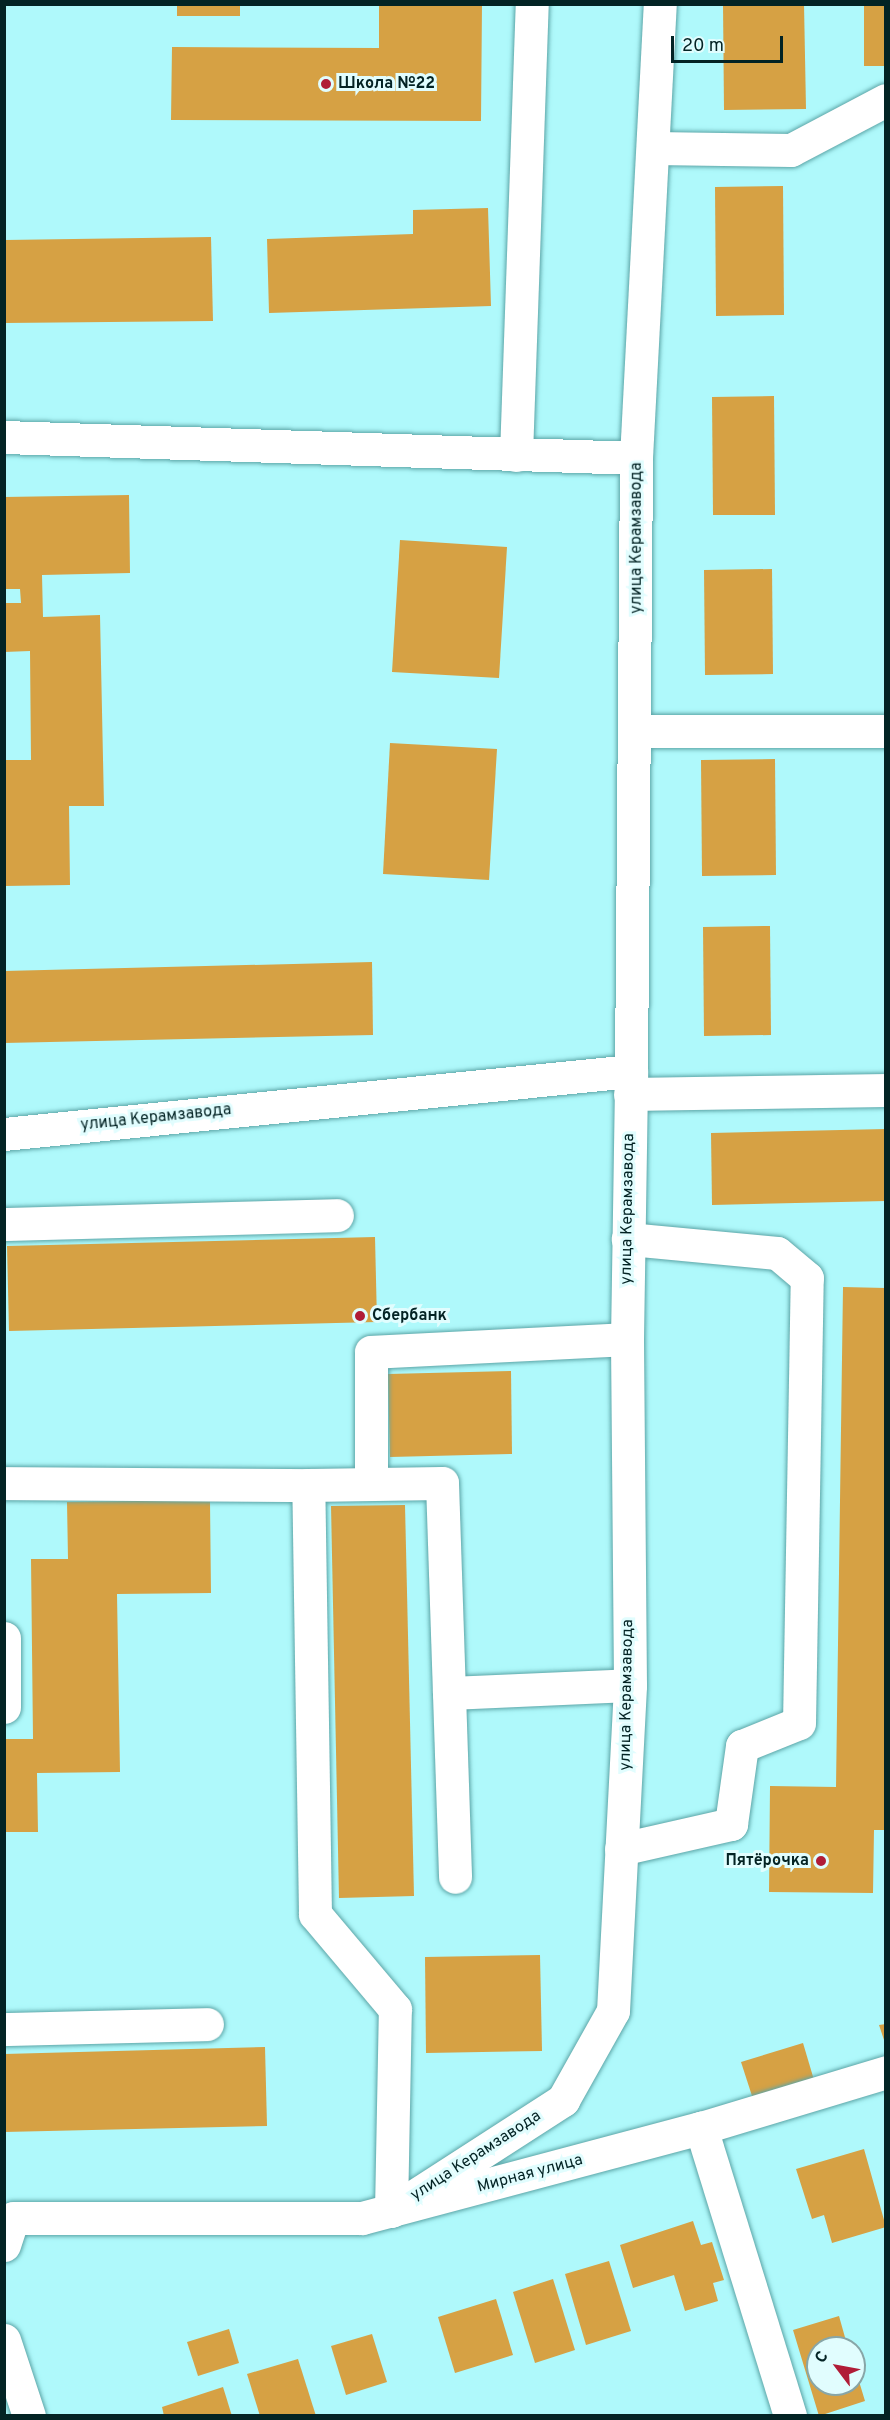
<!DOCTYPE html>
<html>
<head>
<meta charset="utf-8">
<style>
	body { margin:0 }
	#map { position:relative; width:890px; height:2420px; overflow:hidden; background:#aff9fb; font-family:Overpass,sans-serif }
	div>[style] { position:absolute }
	.building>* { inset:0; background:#d6a144 }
	.roads { filter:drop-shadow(0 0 2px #5ca5a7) drop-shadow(0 0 2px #5ca5a7) }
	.minor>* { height:33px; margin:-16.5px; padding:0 16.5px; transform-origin:16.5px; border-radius:16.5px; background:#fff }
	.dots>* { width:16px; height:16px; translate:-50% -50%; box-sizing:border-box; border:3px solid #e1fdfe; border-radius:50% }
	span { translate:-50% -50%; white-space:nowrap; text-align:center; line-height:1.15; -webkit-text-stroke:6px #e1fdfe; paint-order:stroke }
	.poi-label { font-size:16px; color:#032324; font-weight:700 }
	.left { translate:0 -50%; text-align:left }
	.right { translate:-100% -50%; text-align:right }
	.street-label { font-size:16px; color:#032324 }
	.frame { position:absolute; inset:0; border:6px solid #032324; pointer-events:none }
	.north { position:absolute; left:806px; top:2336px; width:60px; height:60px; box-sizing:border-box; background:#e1fdfe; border:2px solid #88a6a7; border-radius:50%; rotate:302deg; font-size:16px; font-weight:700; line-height:24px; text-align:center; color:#032324 }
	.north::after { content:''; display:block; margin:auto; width:21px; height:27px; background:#b01c37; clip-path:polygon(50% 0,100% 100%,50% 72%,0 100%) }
	.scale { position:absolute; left:671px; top:36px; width:112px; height:27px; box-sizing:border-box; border:3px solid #032324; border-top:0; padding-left:8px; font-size:18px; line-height:21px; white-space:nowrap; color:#032324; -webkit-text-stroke:4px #e1fdfe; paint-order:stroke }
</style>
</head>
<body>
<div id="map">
	<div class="building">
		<div style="clip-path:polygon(177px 4px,240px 4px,240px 16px,177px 16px)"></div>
		<div style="clip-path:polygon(379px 4px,482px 4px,481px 121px,171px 120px,172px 47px,379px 48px)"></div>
		<div style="clip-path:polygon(723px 4px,804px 4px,806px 109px,724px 110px)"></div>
		<div style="clip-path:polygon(864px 4px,886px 4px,886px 66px,864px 66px)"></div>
		<div style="clip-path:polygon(783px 186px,784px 315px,716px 316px,715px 187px)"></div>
		<div style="clip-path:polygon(488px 208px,491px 306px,269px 313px,267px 239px,413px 234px,413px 210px)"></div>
		<div style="clip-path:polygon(211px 237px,213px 321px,5px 323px,5px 240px)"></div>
		<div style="clip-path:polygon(774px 396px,775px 515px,713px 515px,712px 397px)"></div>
		<div style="clip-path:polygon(129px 495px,130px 573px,42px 575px,43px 617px,100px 615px,104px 806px,69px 806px,70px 885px,4px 886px,4px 760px,31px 760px,30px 651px,4px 652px,4px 603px,21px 603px,20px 589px,4px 589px,4px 497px)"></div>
		<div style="clip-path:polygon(400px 540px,507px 547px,499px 678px,392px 672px)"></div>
		<div style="clip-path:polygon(772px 569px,773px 674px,705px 675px,704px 570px)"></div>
		<div style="clip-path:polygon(390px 743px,497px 749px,489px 880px,383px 874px)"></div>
		<div style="clip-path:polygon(775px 759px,776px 875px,702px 876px,701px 760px)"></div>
		<div style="clip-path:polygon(770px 926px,771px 1035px,704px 1036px,703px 927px)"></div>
		<div style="clip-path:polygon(372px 962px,373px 1035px,4px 1043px,4px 971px)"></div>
		<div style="clip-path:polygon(886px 1129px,886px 1201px,712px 1205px,711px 1133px)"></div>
		<div style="clip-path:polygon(375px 1237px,377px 1322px,9px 1331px,7px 1246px)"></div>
		<div style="clip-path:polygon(843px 1287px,886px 1288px,886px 1830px,874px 1830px,873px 1893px,769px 1892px,770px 1786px,836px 1787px)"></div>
		<div style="clip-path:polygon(511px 1371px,512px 1454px,390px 1457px,388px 1374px)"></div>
		<div style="clip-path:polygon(210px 1500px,211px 1593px,117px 1594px,120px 1772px,37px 1773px,38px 1832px,4px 1832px,4px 1739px,33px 1739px,31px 1559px,68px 1559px,67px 1502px)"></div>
		<div style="clip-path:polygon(405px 1505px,414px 1896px,339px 1898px,331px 1506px)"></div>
		<div style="clip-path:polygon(540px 1955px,542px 2051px,426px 2053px,425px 1957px)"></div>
		<div style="clip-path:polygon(886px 2024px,886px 2043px,885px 2043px,879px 2025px)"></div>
		<div style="clip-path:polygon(803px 2043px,814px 2080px,753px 2099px,741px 2062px)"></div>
		<div style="clip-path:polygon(265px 2047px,267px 2126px,4px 2132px,4px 2054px)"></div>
		<div style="clip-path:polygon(864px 2149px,886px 2227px,832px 2243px,824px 2215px,812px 2219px,796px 2169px)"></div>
		<div style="clip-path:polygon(693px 2221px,701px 2245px,712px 2242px,724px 2280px,713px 2283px,718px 2301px,685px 2311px,674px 2275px,633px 2288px,620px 2245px)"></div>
		<div style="clip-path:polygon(609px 2261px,631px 2331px,586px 2345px,565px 2274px)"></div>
		<div style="clip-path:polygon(553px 2279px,575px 2350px,535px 2363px,513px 2292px)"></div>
		<div style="clip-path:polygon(496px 2299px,513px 2355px,455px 2373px,438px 2317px)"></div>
		<div style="clip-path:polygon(839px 2316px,848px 2348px,818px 2348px,818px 2384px,854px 2384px,855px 2368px,865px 2401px,819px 2416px,793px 2330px)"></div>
		<div style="clip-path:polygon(229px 2329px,239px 2363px,198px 2376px,187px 2342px)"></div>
		<div style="clip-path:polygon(372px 2334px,387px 2382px,346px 2395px,331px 2346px)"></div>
		<div style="clip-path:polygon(298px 2359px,316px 2416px,260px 2416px,247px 2374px)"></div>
		<div style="clip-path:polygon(223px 2387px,232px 2416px,164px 2416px,162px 2407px)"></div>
	</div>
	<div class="roads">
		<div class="minor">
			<div style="left:654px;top:148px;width:137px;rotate:0.8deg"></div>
			<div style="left:791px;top:150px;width:107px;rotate:-27.8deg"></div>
			<div style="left:4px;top:437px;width:632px;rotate:1.9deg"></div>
			<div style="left:516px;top:455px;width:451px;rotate:-88deg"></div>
			<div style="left:637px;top:731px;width:249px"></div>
			<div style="left:630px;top:1094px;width:256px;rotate:-0.9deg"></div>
			<div style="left:4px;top:1134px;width:630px;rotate:-5.74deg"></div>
			<div style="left:631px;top:1071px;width:613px;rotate:-89.53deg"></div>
			<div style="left:636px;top:458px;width:455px;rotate:-87deg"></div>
			<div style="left:4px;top:1224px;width:333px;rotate:-1.5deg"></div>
			<div style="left:4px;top:1483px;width:304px;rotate:0.4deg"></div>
			<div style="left:371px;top:1484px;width:132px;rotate:-90deg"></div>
			<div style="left:371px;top:1352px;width:256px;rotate:-2.9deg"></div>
			<div style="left:4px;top:1638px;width:69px;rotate:90deg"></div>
			<div style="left:449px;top:1693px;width:181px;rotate:-2.5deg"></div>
			<div style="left:621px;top:1849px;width:113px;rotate:-12.8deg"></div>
			<div style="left:731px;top:1824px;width:79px;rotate:-82deg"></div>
			<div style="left:742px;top:1746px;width:61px;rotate:-22deg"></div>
			<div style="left:799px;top:1723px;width:445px;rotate:-89deg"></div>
			<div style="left:807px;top:1278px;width:39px;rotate:-140deg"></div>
			<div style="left:777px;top:1253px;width:150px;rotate:-174.6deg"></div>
			<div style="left:4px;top:2029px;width:203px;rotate:-1.4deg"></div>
			<div style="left:701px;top:2128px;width:301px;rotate:72.8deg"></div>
			<div style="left:391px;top:2211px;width:202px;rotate:-88.9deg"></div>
			<div style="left:395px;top:2009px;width:124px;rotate:-130.1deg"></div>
			<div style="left:315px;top:1914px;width:429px;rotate:-90.9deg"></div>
			<div style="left:308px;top:1485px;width:134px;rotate:-0.9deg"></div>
			<div style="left:442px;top:1483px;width:394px;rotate:88.1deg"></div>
			<div style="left:391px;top:2211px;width:205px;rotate:-32.8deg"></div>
			<div style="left:563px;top:2100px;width:102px;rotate:-60.7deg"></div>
			<div style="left:613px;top:2011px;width:326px;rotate:-87deg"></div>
			<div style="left:630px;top:1685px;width:346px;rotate:-90.5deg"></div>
			<div style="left:627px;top:1339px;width:268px;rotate:-89.1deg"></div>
			<div style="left:4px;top:2245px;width:28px;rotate:-72deg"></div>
			<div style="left:13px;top:2218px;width:349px"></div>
			<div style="left:362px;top:2218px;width:351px;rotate:-14.9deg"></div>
			<div style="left:701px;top:2128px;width:193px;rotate:-16.8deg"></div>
			<div style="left:4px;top:2340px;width:80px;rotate:71.8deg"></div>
		</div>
	</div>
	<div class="dots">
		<div style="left:326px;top:84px;background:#b01c37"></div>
		<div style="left:360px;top:1316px;background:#b01c37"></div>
		<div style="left:821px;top:1861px;background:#b01c37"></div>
	</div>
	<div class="poi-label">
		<span class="left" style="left:338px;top:84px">Школа №22</span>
		<span class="left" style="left:372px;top:1316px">Сбербанк</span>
		<span class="right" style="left:809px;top:1861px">Пятёрочка</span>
	</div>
	<div class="street-label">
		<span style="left:637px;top:538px;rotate:-90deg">улица Керамзавода</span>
		<span style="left:156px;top:1118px;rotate:-6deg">улица Керамзавода</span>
		<span style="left:628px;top:1209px;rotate:-89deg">улица Керамзавода</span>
		<span style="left:627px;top:1695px;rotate:-89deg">улица Керамзавода</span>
		<span style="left:476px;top:2156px;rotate:-33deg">улица Керамзавода</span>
		<span style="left:530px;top:2174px;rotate:-15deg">Мирная улица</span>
	</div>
	<div class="frame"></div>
	<div class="north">С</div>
	<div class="scale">20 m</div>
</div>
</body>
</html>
